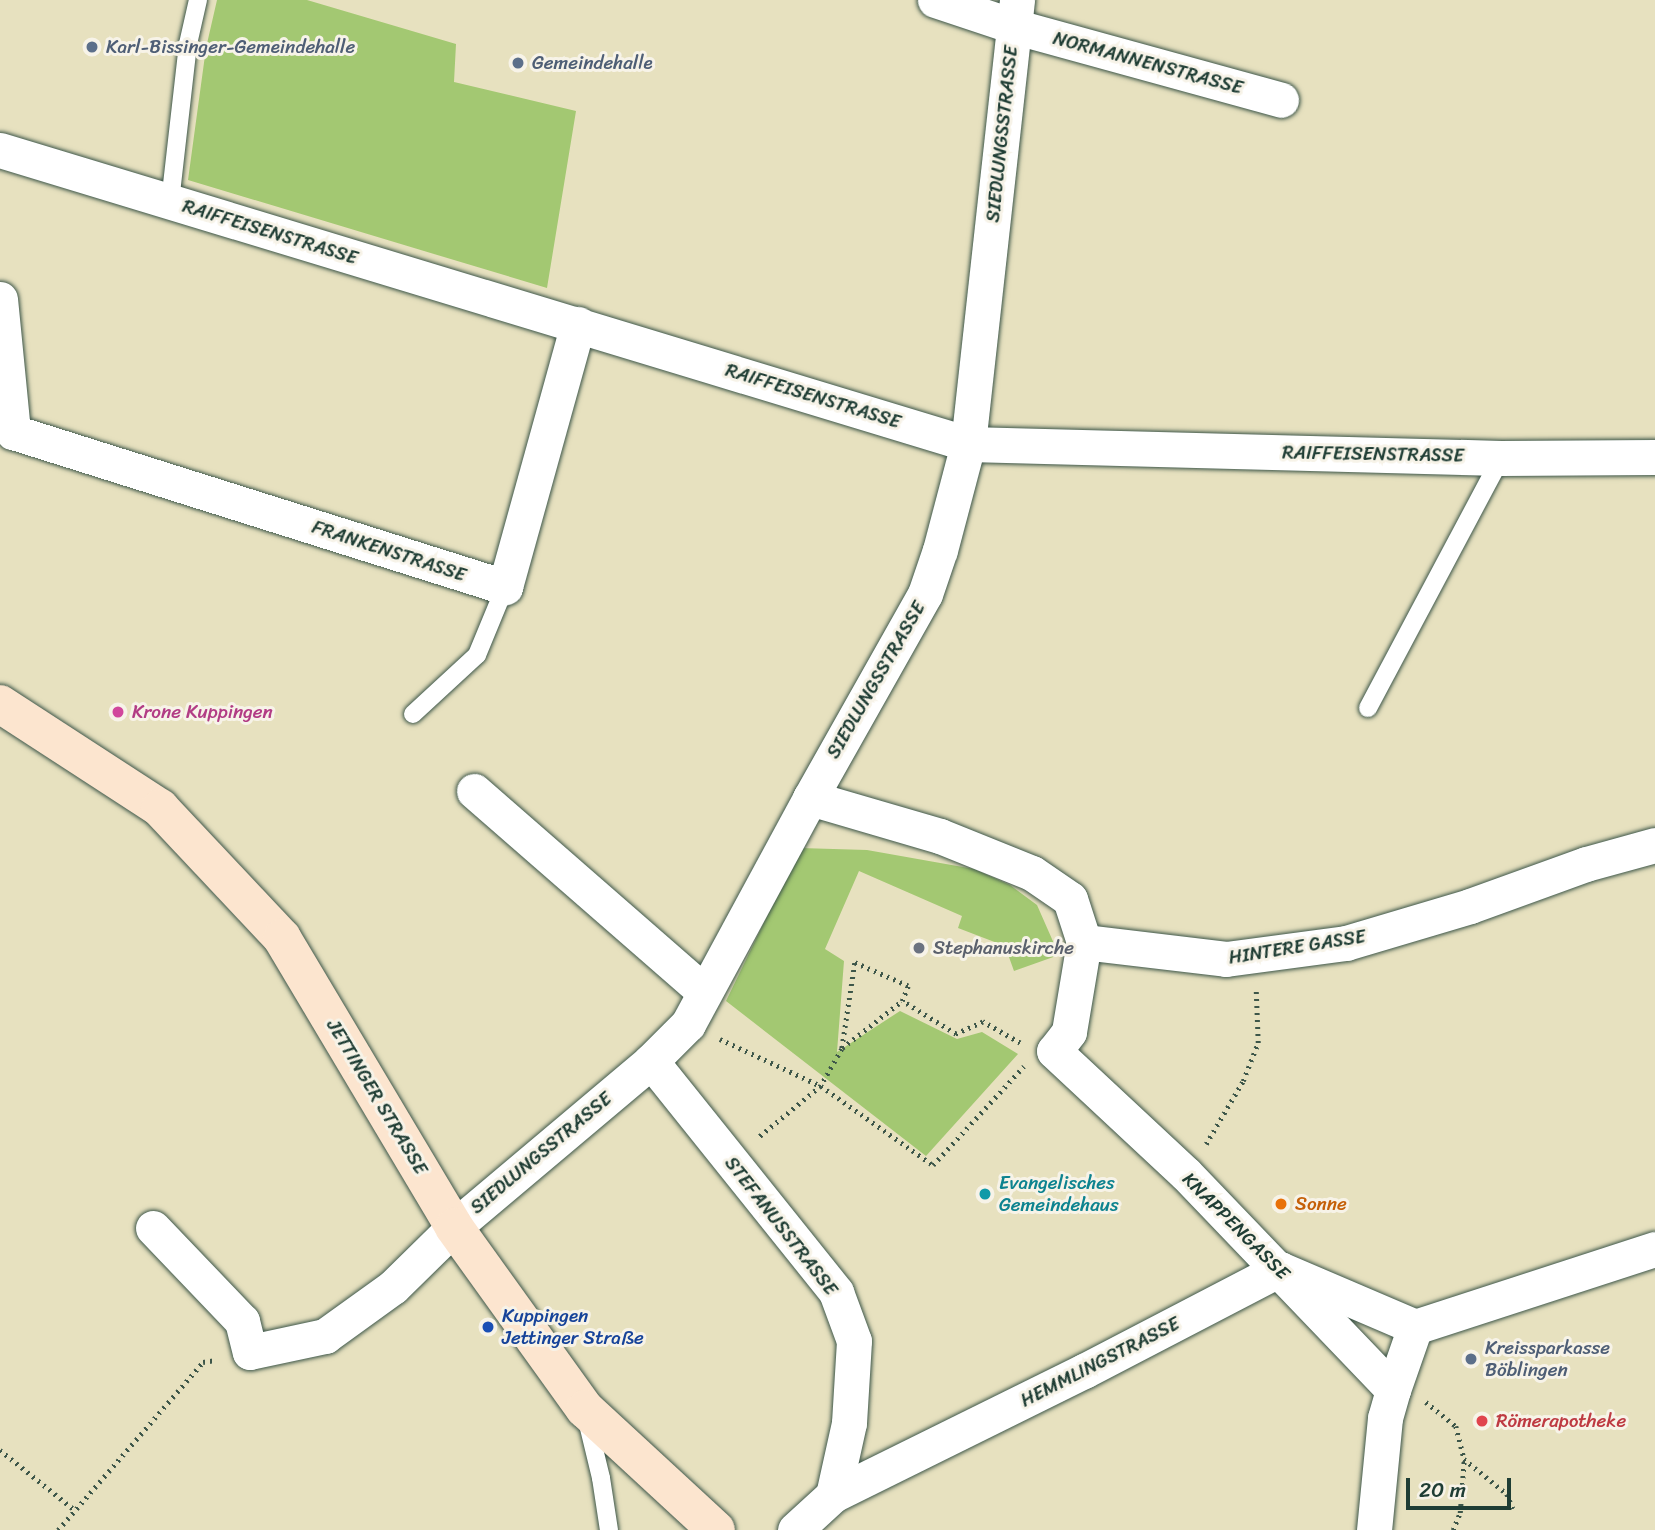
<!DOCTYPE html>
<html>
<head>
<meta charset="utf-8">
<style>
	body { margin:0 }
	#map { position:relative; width:1655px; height:1530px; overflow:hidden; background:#e7e1bf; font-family:Sriracha,sans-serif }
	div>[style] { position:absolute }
	.green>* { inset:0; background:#a3c872 }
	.path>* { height:4.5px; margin-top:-2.25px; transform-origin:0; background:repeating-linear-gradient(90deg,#3d5649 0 2px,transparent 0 7px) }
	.roads { filter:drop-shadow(0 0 2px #3d5649) drop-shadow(0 0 2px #3d5649) }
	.service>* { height:18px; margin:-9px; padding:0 9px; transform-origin:9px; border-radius:9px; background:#fff }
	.minor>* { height:35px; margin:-17.5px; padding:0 17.5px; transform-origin:17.5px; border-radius:17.5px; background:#fff }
	.secondary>* { height:38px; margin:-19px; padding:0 19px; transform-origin:19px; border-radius:19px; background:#fce5cf }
	.dots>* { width:19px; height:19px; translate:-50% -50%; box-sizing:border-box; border:4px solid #f7f3e8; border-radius:50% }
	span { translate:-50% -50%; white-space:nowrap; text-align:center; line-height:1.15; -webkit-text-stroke:6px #f7f3e8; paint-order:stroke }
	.service-label { font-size:19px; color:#4e5e75 }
	.left { translate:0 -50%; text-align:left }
	.street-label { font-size:19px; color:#1f3d34 }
	.hotel-label { font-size:19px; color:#b23c85 }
	.worship-label { font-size:19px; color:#5b616d }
	.culture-label { font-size:19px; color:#0d838f }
	.food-label { font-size:19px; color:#c56008 }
	.transit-label { font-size:19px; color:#164399 }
	.health-label { font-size:19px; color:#be3a42 }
	.scale { position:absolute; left:1406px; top:1478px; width:105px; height:32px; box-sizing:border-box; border:4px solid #1f3d34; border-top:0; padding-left:9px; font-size:21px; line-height:24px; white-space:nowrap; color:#1f3d34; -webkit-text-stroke:5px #f7f3e8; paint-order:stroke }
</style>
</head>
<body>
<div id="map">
	<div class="green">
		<div style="clip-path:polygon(217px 0,307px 0,456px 44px,454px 82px,576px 111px,547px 288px,188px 180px,206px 48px)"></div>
		<div style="clip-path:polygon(800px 848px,867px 850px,974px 869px,1010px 885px,1037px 905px,1059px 955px,1014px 971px,1005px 946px,958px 928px,962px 916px,859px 871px,825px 949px,844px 961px,837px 1052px,900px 1011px,957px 1039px,982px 1032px,1018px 1054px,926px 1156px,726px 1001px)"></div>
	</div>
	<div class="path">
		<div style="left:720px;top:1039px;width:111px;rotate:25deg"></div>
		<div style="left:821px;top:1086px;width:83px;rotate:140.4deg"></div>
		<div style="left:1020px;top:1043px;width:43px;rotate:-150.4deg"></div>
		<div style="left:983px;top:1022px;width:30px;rotate:156deg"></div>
		<div style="left:956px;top:1034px;width:63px;rotate:-148.6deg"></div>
		<div style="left:902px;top:1001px;width:16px;rotate:-68deg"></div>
		<div style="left:908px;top:986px;width:58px;rotate:-156.5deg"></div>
		<div style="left:855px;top:963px;width:87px;rotate:98.6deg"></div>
		<div style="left:842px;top:1049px;width:43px;rotate:119.6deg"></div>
		<div style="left:821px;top:1086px;width:137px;rotate:35.2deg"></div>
		<div style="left:933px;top:1165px;width:134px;rotate:-47.4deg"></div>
		<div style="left:842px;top:1048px;width:76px;rotate:-38.1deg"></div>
		<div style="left:1206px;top:1144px;width:73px;rotate:-59.6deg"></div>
		<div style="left:1243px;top:1081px;width:41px;rotate:-68.5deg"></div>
		<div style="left:1258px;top:1043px;width:52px;rotate:-92.2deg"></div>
		<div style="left:1426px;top:1402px;width:38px;rotate:39deg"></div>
		<div style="left:1456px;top:1426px;width:34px;rotate:76deg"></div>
		<div style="left:1464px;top:1459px;width:55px;rotate:39.1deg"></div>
		<div style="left:1507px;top:1494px;width:16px;rotate:68deg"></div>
		<div style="left:0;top:1450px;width:96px;rotate:38.7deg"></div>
		<div style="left:58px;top:1530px;width:222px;rotate:-49.2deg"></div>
		<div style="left:203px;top:1362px;width:12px;rotate:-9deg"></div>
		<div style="left:1453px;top:1530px;width:18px;rotate:-68deg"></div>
		<div style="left:1460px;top:1513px;width:53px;rotate:-85.7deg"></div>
	</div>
	<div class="roads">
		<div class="service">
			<div style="left:170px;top:202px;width:159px;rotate:-83.5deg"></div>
			<div style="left:188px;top:44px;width:45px;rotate:-77.2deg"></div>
			<div style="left:1368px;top:708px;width:283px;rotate:-62deg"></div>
			<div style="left:413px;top:714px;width:87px;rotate:-42.7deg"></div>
			<div style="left:477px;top:655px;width:74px;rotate:-67.6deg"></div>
			<div style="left:587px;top:1420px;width:60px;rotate:76.4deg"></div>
			<div style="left:601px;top:1478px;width:53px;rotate:81.3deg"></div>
		</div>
		<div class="minor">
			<div style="left:935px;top:0;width:82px;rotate:18.4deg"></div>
			<div style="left:1013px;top:26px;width:278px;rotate:15.4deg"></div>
			<div style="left:0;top:150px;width:1012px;rotate:16.89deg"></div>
			<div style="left:968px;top:444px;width:533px;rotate:1.5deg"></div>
			<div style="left:1501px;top:458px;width:154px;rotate:-0.4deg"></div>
			<div style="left:0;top:299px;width:134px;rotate:84.4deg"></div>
			<div style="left:13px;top:432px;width:516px;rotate:17.49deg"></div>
			<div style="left:505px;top:587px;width:273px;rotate:-74.5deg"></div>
			<div style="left:474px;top:791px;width:304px;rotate:41.1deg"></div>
			<div style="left:810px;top:798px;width:135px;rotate:16.3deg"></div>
			<div style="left:940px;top:836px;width:99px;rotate:21.9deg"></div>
			<div style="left:1032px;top:873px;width:46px;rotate:34.4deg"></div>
			<div style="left:1070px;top:899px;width:45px;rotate:72deg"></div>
			<div style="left:1084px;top:942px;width:143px;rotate:6.8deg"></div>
			<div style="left:1226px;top:959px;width:121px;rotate:-7.6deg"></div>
			<div style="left:1346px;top:943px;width:129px;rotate:-16.6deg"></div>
			<div style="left:1470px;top:906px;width:123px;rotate:-19.9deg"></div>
			<div style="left:1586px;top:864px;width:72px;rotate:-15.4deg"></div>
			<div style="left:1084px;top:942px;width:91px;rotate:99.5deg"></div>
			<div style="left:1069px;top:1032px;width:24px;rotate:128deg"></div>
			<div style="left:1054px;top:1051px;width:180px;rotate:43deg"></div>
			<div style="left:1186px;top:1174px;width:299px;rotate:46.2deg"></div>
			<div style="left:1393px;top:1390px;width:29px;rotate:106deg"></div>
			<div style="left:1385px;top:1418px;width:113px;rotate:95.6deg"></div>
			<div style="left:651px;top:1061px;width:296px;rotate:51.3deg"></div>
			<div style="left:836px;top:1292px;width:52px;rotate:69.8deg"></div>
			<div style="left:854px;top:1341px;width:82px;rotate:93.5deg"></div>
			<div style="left:849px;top:1423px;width:74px;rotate:102.5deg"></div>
			<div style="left:153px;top:1228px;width:129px;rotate:46.3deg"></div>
			<div style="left:242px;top:1321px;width:32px;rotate:76deg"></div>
			<div style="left:250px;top:1352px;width:77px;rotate:-12deg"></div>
			<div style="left:325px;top:1336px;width:84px;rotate:-35.8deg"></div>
			<div style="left:393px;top:1287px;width:86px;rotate:-44.5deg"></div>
			<div style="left:454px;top:1227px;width:258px;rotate:-40.1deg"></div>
			<div style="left:651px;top:1061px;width:52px;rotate:-45deg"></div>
			<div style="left:688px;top:1024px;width:257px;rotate:-61.6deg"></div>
			<div style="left:810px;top:798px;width:234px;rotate:-60.6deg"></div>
			<div style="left:925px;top:594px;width:46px;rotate:-71.2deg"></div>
			<div style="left:940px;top:550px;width:110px;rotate:-75.2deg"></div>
			<div style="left:968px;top:444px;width:447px;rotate:-83.7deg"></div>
			<div style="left:1393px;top:1390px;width:67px;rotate:-70.8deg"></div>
			<div style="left:795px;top:1530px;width:52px;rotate:-42.6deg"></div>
			<div style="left:833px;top:1495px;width:280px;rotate:-26.3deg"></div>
			<div style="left:1084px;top:1371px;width:221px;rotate:-27.5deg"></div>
			<div style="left:1280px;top:1269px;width:147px;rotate:23.2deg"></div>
			<div style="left:1415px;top:1327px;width:252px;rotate:-18deg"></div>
		</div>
		<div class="secondary">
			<div style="left:0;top:704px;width:191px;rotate:33deg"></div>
			<div style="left:160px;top:808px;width:178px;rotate:46.8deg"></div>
			<div style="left:282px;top:938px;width:336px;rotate:59.2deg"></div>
			<div style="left:454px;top:1227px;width:224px;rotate:54.3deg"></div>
			<div style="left:585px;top:1409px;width:178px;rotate:42.7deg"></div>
		</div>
	</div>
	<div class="dots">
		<div style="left:92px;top:47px;background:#5c6f8a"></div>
		<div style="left:518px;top:63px;background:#5c6f8a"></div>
		<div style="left:118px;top:712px;background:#d1479c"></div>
		<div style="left:919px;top:948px;background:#6b7280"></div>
		<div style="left:985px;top:1194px;background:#0f9aa8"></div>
		<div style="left:1281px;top:1204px;background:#e8710a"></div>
		<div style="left:488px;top:1327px;background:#1a4fb4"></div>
		<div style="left:1471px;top:1359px;background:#5c6f8a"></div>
		<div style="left:1482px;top:1421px;background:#e0444e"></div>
	</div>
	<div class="service-label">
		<span class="left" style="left:106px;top:47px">Karl-Bissinger-Gemeindehalle</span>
		<span class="left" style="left:532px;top:63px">Gemeindehalle</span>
		<span class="left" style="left:1485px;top:1359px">Kreissparkasse<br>Böblingen</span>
	</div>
	<div class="street-label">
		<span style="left:1148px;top:63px;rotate:15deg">NORMANNENSTRASSE</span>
		<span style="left:1002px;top:134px;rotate:-84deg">SIEDLUNGSSTRASSE</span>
		<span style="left:270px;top:232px;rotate:17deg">RAIFFEISENSTRASSE</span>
		<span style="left:813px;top:396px;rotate:17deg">RAIFFEISENSTRASSE</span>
		<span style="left:1373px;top:454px;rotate:1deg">RAIFFEISENSTRASSE</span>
		<span style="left:389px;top:551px;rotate:18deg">FRANKENSTRASSE</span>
		<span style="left:876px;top:680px;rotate:-60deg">SIEDLUNGSSTRASSE</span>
		<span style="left:1297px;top:947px;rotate:-9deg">HINTERE GASSE</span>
		<span style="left:377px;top:1097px;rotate:59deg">JETTINGER STRASSE</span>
		<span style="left:541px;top:1153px;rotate:-40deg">SIEDLUNGSSTRASSE</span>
		<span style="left:781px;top:1226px;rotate:52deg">STEFANUSSTRASSE</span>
		<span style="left:1236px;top:1226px;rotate:45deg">KNAPPENGASSE</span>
		<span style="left:1100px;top:1362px;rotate:-27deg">HEMMLINGSTRASSE</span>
	</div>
	<div class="hotel-label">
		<span class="left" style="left:132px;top:712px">Krone Kuppingen</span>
	</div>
	<div class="worship-label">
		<span class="left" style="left:933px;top:948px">Stephanuskirche</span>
	</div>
	<div class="culture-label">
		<span class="left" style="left:999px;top:1194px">Evangelisches<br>Gemeindehaus</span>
	</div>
	<div class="food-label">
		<span class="left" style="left:1295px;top:1204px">Sonne</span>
	</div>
	<div class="transit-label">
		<span class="left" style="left:502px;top:1327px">Kuppingen<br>Jettinger Straße</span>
	</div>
	<div class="health-label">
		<span class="left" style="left:1496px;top:1421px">Römerapotheke</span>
	</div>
	<div class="scale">20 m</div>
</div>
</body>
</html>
